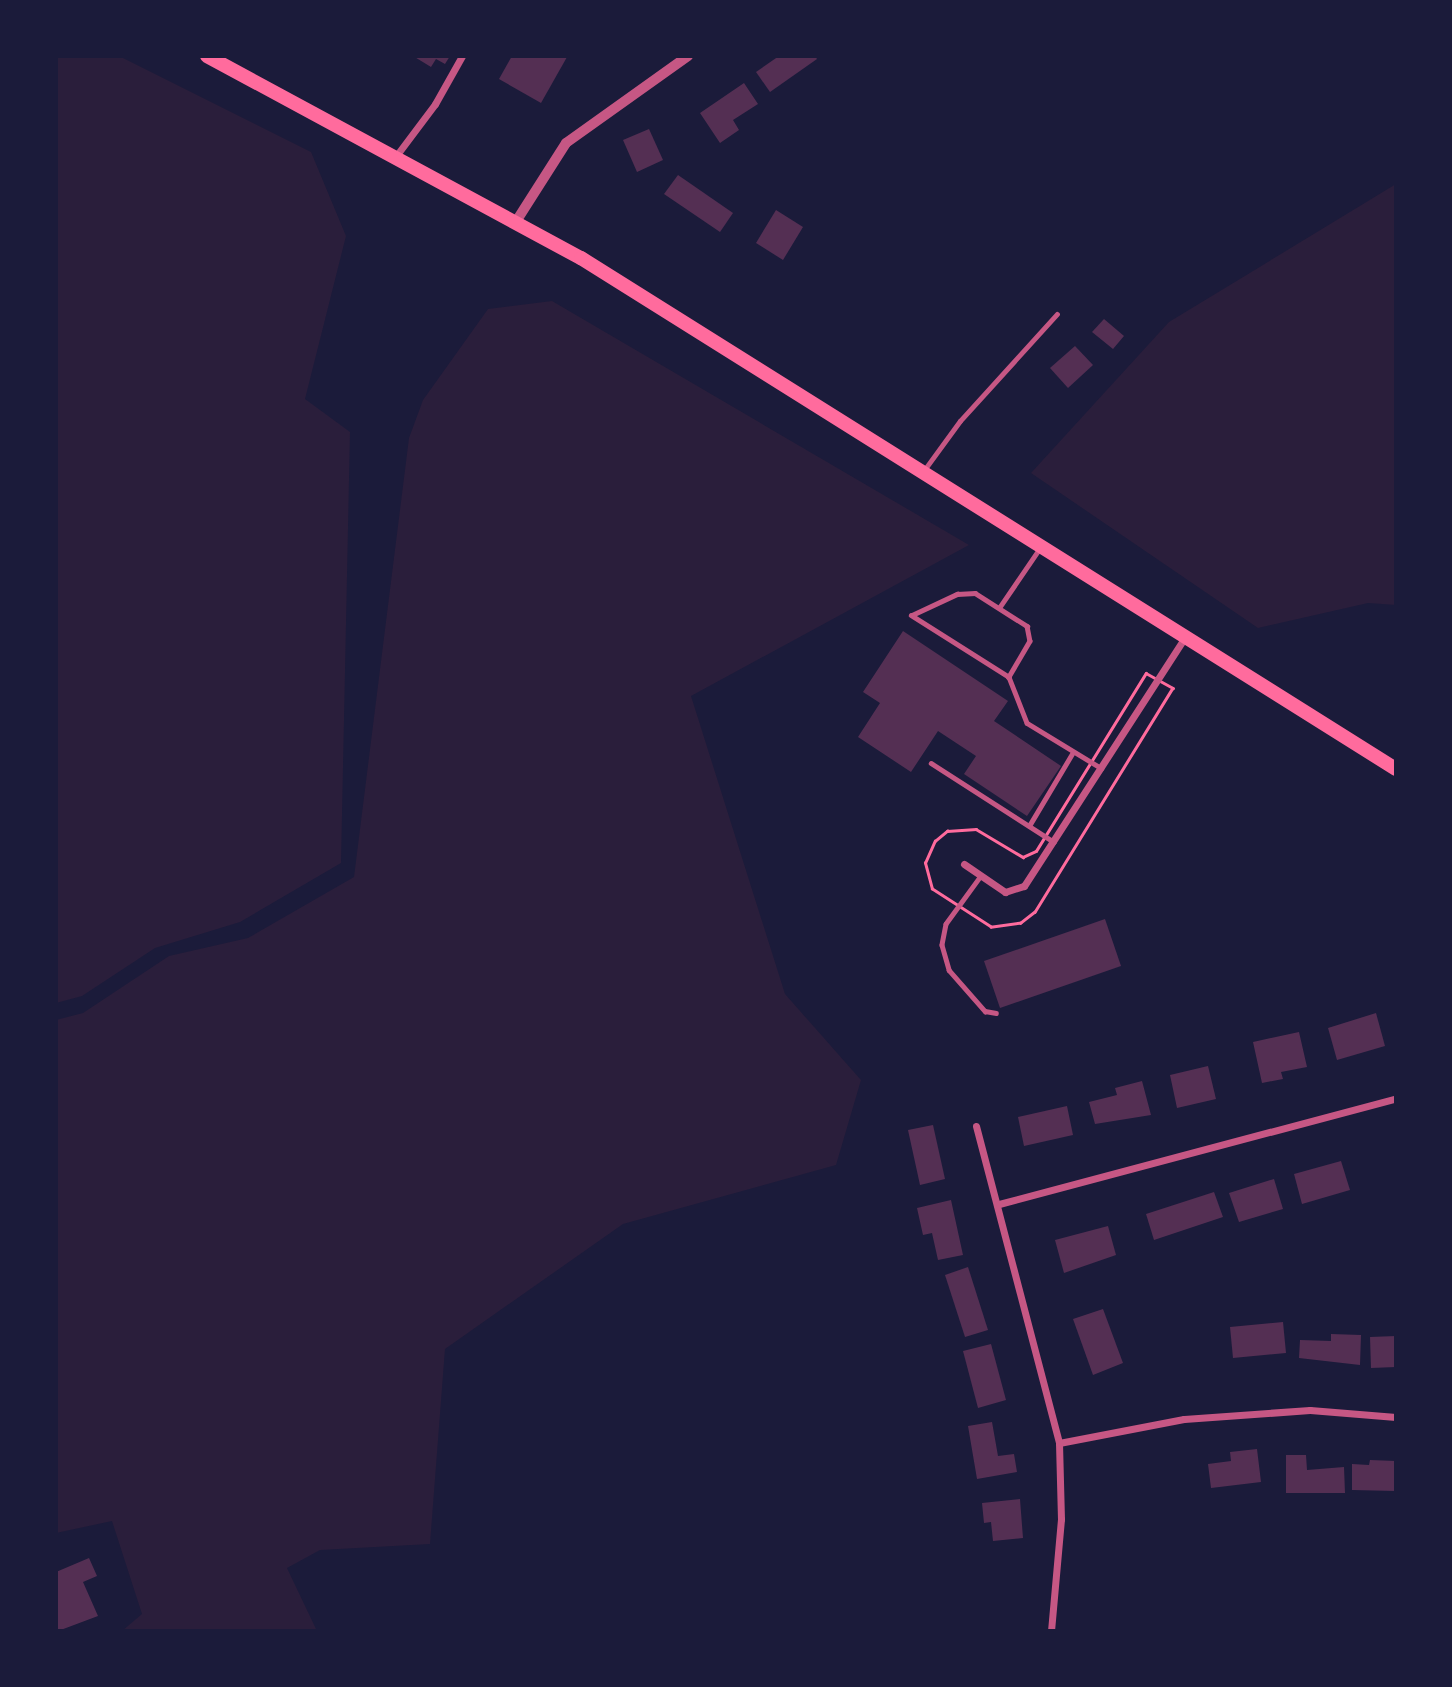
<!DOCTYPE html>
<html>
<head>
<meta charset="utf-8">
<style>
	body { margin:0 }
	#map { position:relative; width:1452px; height:1687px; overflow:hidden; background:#1b1b3a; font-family:"PT Sans",sans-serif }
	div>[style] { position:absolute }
	.green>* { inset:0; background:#2a1e3b }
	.building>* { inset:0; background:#542f53 }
	.path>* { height:2.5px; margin:-1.25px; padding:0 1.25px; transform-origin:1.25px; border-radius:1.25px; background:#ff6b9d }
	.service>* { height:4.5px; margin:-2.25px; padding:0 2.25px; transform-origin:2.25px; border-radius:2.25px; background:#c65784 }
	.minor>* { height:7px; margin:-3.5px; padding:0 3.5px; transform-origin:3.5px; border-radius:3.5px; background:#c65784 }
	.tertiary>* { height:10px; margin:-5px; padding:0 5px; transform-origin:5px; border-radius:5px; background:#c65784 }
	.trunk>* { height:14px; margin:-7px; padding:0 7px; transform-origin:7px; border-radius:7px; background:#ff6b9d }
	span { translate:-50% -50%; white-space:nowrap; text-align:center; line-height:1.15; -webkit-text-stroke:7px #1b1b3a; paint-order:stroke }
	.frame { position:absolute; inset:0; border:58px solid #1b1b3a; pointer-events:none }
</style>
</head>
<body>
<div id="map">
	<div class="green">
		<div style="clip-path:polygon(56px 56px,119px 56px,311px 152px,346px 236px,305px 399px,350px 432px,341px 863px,240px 922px,155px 948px,82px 996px,56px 1003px)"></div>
		<div style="clip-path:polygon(1396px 184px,1396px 605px,1368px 603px,1258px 628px,1031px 473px,1169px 322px)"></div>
		<div style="clip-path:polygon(552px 301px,969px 545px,691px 696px,785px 994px,861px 1080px,836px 1165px,623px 1224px,445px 1349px,430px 1544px,320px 1550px,287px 1568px,317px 1631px,122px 1631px,142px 1614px,112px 1521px,56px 1533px,56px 1020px,83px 1013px,169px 956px,248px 938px,354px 877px,409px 438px,423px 400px,488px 309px)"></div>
	</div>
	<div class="building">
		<div style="clip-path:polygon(413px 56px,450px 56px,445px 64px,436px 59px,431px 67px)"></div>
		<div style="clip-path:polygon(512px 56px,565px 56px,567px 57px,541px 103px,499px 79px)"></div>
		<div style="clip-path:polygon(779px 56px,815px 56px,817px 59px,770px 92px,756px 72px)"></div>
		<div style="clip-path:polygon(744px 83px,758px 104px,733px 120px,739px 130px,720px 143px,700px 113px)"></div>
		<div style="clip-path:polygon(649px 129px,663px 160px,637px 172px,623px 140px)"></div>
		<div style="clip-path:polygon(678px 175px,733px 213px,720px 232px,664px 194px)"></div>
		<div style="clip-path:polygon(776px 210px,803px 227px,783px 260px,756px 243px)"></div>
		<div style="clip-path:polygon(1104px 319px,1124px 336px,1113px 349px,1092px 332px)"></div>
		<div style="clip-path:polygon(1075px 346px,1093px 365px,1068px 388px,1050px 368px)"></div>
		<div style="clip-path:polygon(903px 631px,1008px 701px,994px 721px,1061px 766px,1027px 816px,964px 774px,976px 756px,938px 731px,911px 772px,858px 737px,880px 703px,863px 692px)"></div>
		<div style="clip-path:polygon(1105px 919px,1121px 966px,1000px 1008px,984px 961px)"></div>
		<div style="clip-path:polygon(1376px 1013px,1385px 1046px,1337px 1060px,1328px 1028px)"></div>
		<div style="clip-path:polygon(1299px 1032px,1307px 1067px,1281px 1072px,1283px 1079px,1262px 1083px,1253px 1042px)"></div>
		<div style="clip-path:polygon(1208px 1066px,1216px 1099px,1177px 1108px,1170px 1075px)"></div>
		<div style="clip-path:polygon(1142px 1081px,1151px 1115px,1095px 1124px,1089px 1102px,1117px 1095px,1115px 1088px)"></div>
		<div style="clip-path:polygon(1067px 1106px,1073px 1135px,1024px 1146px,1018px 1117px)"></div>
		<div style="clip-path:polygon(933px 1125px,945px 1179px,920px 1185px,908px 1130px)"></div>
		<div style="clip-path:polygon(1341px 1161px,1350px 1190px,1302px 1204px,1294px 1174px)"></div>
		<div style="clip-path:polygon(1274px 1179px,1283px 1209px,1239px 1222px,1229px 1193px)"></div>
		<div style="clip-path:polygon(1214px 1192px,1223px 1217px,1154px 1240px,1146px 1214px)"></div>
		<div style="clip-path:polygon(951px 1200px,963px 1255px,938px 1260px,932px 1233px,923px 1235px,917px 1208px)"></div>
		<div style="clip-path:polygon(1108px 1226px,1116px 1255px,1064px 1273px,1055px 1240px)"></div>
		<div style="clip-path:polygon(968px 1267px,988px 1330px,965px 1337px,945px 1275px)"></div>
		<div style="clip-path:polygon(1103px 1309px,1123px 1363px,1093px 1375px,1073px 1319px)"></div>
		<div style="clip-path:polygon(1283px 1322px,1286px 1353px,1233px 1358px,1230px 1327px)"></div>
		<div style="clip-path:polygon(1331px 1334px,1361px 1335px,1360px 1365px,1299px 1358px,1300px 1340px,1331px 1341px)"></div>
		<div style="clip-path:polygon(1396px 1336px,1396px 1367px,1371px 1368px,1370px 1337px)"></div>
		<div style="clip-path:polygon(991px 1344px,1006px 1400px,978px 1408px,963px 1351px)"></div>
		<div style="clip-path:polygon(992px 1422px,998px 1456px,1014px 1454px,1017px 1472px,977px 1479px,968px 1426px)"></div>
		<div style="clip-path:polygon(1257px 1449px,1261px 1482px,1211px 1488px,1208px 1464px,1231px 1461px,1230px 1452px)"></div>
		<div style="clip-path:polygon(1286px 1455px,1306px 1455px,1307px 1470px,1344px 1467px,1345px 1493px,1286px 1493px)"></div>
		<div style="clip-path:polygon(1370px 1460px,1396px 1461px,1396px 1491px,1352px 1490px,1352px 1464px,1369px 1465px)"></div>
		<div style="clip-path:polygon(1020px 1499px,1023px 1538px,993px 1541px,991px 1522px,984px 1523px,982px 1503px)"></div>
		<div style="clip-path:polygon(89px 1558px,97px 1576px,83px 1582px,98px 1616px,58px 1631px,56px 1572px)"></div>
	</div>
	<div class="path">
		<div style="left:1146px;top:673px;width:31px;rotate:29deg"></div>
		<div style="left:1173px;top:688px;width:263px;rotate:121.6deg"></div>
		<div style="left:1035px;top:912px;width:18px;rotate:142deg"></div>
		<div style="left:1021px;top:923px;width:30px;rotate:172deg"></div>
		<div style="left:991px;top:927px;width:70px;rotate:-147.2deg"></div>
		<div style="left:932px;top:889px;width:27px;rotate:-105deg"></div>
		<div style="left:925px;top:863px;width:24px;rotate:-66deg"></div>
		<div style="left:935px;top:841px;width:16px;rotate:-40deg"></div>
		<div style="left:947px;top:831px;width:29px;rotate:-4deg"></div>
		<div style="left:976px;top:829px;width:55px;rotate:30.8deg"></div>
		<div style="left:1023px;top:857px;width:14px;rotate:-25deg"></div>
		<div style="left:1036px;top:851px;width:209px;rotate:-58.3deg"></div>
	</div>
	<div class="service">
		<div style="left:925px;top:469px;width:59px;rotate:-53.9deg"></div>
		<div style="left:960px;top:421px;width:144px;rotate:-47.8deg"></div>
		<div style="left:999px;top:608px;width:73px;rotate:-55.7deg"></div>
		<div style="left:911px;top:615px;width:116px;rotate:32.3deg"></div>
		<div style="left:1009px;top:677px;width:49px;rotate:68.6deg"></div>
		<div style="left:1027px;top:723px;width:87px;rotate:31.3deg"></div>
		<div style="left:912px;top:615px;width:50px;rotate:-25deg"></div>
		<div style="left:957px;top:594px;width:18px;rotate:-3deg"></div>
		<div style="left:975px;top:593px;width:62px;rotate:32.4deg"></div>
		<div style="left:1027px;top:626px;width:15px;rotate:79deg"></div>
		<div style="left:1030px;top:641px;width:42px;rotate:120.3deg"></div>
		<div style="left:931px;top:763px;width:146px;rotate:32.7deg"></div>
		<div style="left:1029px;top:826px;width:84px;rotate:-59.2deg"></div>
		<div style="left:981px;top:876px;width:59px;rotate:126.1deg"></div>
		<div style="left:946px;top:924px;width:21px;rotate:101deg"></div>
		<div style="left:942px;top:945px;width:26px;rotate:74deg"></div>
		<div style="left:949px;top:970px;width:55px;rotate:48.7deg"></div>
		<div style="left:985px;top:1011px;width:11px;rotate:10deg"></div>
	</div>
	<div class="minor">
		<div style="left:396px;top:156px;width:65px;rotate:-53.1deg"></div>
		<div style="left:435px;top:104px;width:55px;rotate:-60.6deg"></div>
		<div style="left:964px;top:864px;width:50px;rotate:34.3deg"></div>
		<div style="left:1005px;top:892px;width:20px;rotate:-18deg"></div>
		<div style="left:1024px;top:886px;width:297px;rotate:-57.1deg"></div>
		<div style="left:976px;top:1126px;width:328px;rotate:75.3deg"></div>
		<div style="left:1059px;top:1443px;width:76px;rotate:88.5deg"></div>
		<div style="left:1061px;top:1519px;width:112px;rotate:95.1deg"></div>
		<div style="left:999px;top:1204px;width:411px;rotate:-14.9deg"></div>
		<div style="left:1059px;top:1443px;width:127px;rotate:-10.9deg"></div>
		<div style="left:1184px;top:1419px;width:126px;rotate:-4.1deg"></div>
		<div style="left:1310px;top:1410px;width:86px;rotate:4.7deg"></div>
	</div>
	<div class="tertiary">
		<div style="left:517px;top:220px;width:91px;rotate:-57.5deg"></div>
		<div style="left:566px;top:143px;width:150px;rotate:-35.5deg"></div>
	</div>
	<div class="trunk">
		<div style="left:207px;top:56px;width:425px;rotate:28.4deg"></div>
		<div style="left:581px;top:258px;width:962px;rotate:32.09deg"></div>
	</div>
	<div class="frame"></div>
</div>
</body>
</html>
